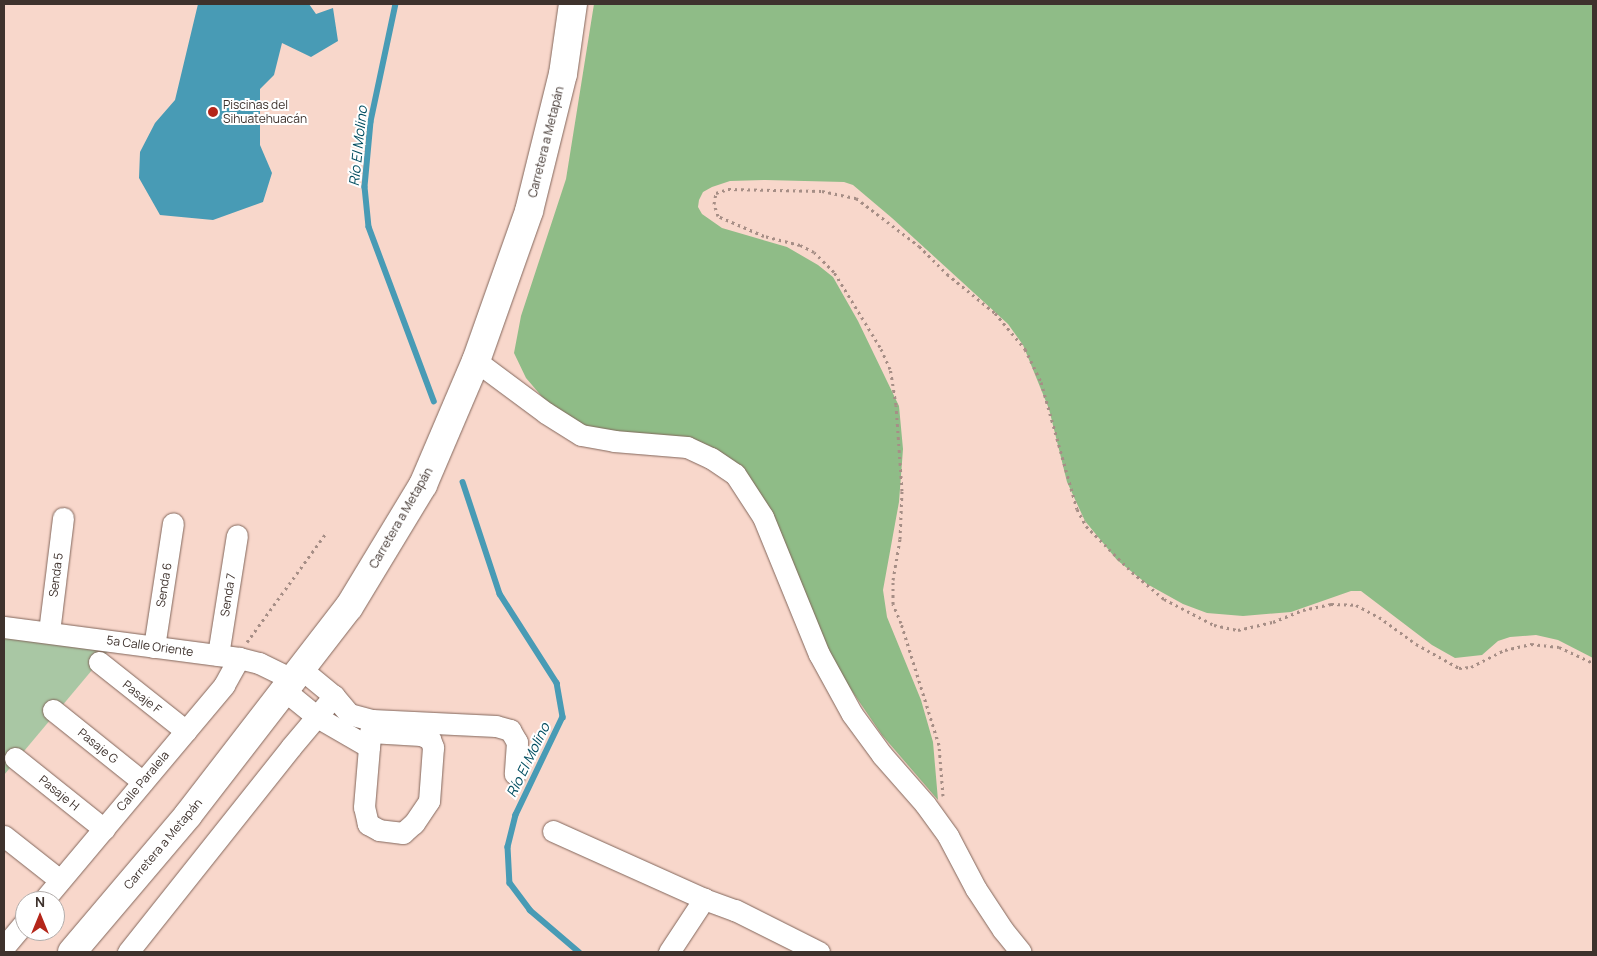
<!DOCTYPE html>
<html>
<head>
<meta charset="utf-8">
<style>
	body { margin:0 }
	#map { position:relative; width:1597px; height:956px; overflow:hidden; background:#f8d7cb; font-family:Manrope,sans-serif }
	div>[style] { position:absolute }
	.green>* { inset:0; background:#a9c7a4 }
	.forest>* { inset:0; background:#8fbc87 }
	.water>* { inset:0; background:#489bb5 }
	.stream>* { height:5.5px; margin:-2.75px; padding:0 2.75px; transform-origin:2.75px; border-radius:2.75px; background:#489bb5 }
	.path>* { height:3px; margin-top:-1.5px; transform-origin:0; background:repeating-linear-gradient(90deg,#a68e86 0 2.5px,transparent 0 6.5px) }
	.roads { filter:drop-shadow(0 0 1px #82665b) drop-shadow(0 0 1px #82665b) }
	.minor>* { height:21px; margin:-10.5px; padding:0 10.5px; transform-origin:10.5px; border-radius:10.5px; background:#fff }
	.major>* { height:28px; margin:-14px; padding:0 14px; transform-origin:14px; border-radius:14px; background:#fff }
	.dots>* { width:14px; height:14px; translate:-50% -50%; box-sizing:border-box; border:2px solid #fff; border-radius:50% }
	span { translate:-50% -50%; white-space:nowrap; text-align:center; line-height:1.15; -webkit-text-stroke:4px #fff; paint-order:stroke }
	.poi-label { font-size:12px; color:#3e322d }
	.left { translate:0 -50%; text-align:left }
	.street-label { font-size:12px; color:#3e322d }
	.water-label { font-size:14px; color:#024d60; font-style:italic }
	.frame { position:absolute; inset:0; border:5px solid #3e322d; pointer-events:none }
	.north { position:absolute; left:15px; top:891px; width:50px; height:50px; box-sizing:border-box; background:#fff; border:1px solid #b2adab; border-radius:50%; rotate:0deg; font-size:14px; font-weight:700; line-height:20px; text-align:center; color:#3e322d }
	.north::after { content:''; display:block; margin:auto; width:18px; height:22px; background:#b4261a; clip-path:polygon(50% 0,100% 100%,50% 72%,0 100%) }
</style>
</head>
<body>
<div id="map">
	<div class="green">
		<div style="clip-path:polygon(4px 637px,108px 651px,4px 775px)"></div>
	</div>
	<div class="forest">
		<div style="clip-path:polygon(594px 4px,1593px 4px,1593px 658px,1558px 640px,1536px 635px,1510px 637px,1498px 641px,1482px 655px,1455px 658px,1432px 645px,1361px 591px,1351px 591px,1291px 612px,1243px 616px,1207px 613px,1183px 604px,1147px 584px,1117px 560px,1085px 521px,1067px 482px,1049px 409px,1023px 345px,1008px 324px,892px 218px,853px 185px,844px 182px,765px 180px,730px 181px,712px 187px,703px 192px,699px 200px,698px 207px,702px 214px,722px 228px,787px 247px,818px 265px,833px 277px,858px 321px,899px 406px,903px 449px,899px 502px,883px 590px,887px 617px,921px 700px,933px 742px,938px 800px,882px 735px,841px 675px,731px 463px,583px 429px,556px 413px,526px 378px,514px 353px,521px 316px,566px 179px)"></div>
	</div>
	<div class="water">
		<div style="clip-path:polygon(198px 4px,309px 4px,316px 14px,333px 8px,338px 41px,311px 57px,282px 43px,274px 75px,260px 89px,260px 145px,272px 173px,263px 202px,213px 220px,160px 215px,139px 178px,140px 152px,155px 123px,175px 100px)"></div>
	</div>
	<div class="stream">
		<div style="left:396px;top:4px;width:121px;rotate:102deg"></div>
		<div style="left:371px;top:122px;width:65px;rotate:95.3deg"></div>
		<div style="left:365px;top:187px;width:40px;rotate:84.3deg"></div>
		<div style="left:369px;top:227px;width:186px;rotate:69.5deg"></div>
		<div style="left:463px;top:482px;width:118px;rotate:71.7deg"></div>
		<div style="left:500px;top:594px;width:106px;rotate:57.4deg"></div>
		<div style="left:557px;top:683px;width:35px;rotate:80deg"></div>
		<div style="left:563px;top:717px;width:109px;rotate:115.6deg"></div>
		<div style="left:516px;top:815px;width:33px;rotate:104deg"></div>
		<div style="left:508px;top:847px;width:36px;rotate:87deg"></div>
		<div style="left:510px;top:883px;width:34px;rotate:53deg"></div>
		<div style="left:530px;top:910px;width:65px;rotate:40.6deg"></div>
	</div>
	<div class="path">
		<div style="left:247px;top:642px;width:136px;rotate:-54deg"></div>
		<div style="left:943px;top:796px;width:51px;rotate:-94.5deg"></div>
		<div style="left:939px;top:745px;width:128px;rotate:-107.3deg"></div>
		<div style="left:901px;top:623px;width:21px;rotate:-113deg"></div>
		<div style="left:893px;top:604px;width:24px;rotate:-90deg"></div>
		<div style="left:893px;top:580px;width:42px;rotate:-80.3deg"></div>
		<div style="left:900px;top:539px;width:48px;rotate:-87.6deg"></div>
		<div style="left:902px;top:491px;width:86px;rotate:-94deg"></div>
		<div style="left:896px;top:405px;width:36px;rotate:-99deg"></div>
		<div style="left:890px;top:369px;width:24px;rotate:-114deg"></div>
		<div style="left:880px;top:347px;width:88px;rotate:-121.5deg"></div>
		<div style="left:834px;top:272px;width:28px;rotate:-135deg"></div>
		<div style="left:814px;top:252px;width:16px;rotate:-153deg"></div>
		<div style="left:800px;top:245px;width:37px;rotate:-166deg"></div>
		<div style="left:764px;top:236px;width:50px;rotate:-156.5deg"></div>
		<div style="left:718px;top:216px;width:13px;rotate:-108deg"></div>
		<div style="left:714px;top:204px;width:11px;rotate:-80deg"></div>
		<div style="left:716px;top:193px;width:13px;rotate:-18deg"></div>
		<div style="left:728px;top:189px;width:94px;rotate:1.2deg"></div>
		<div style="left:822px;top:191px;width:35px;rotate:12deg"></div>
		<div style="left:856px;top:198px;width:79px;rotate:37.3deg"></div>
		<div style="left:919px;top:246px;width:40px;rotate:45deg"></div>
		<div style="left:947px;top:274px;width:62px;rotate:39.1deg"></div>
		<div style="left:995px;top:313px;width:47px;rotate:50.2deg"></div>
		<div style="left:1025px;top:349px;width:37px;rotate:64deg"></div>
		<div style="left:1041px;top:382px;width:132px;rotate:74.2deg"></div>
		<div style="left:1077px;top:509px;width:19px;rotate:62deg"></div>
		<div style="left:1086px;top:526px;width:65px;rotate:45deg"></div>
		<div style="left:1132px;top:572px;width:42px;rotate:40.2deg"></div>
		<div style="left:1164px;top:599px;width:56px;rotate:27.5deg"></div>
		<div style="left:1214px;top:625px;width:25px;rotate:12deg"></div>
		<div style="left:1238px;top:630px;width:36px;rotate:-13deg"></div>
		<div style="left:1273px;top:622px;width:32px;rotate:-22deg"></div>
		<div style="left:1303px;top:610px;width:29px;rotate:-12deg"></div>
		<div style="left:1331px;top:604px;width:25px;rotate:2deg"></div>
		<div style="left:1356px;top:605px;width:26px;rotate:28deg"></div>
		<div style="left:1379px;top:617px;width:46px;rotate:36.1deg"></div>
		<div style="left:1416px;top:644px;width:49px;rotate:29.2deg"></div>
		<div style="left:1459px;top:668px;width:12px;rotate:-5deg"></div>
		<div style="left:1471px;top:667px;width:38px;rotate:-27deg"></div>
		<div style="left:1505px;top:650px;width:27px;rotate:-13deg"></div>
		<div style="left:1531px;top:644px;width:28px;rotate:6deg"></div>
		<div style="left:1559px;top:647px;width:38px;rotate:25deg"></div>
	</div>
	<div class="roads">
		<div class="minor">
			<div style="left:476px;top:361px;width:87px;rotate:36.6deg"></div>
			<div style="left:546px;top:413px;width:41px;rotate:32.2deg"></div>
			<div style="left:581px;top:435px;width:34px;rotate:10deg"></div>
			<div style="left:614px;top:441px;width:73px;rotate:4.7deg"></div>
			<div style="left:687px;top:447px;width:26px;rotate:25deg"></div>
			<div style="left:711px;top:458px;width:29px;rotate:34deg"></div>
			<div style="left:735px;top:474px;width:51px;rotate:56.9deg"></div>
			<div style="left:763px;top:517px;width:148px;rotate:67.8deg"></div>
			<div style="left:819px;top:654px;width:68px;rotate:61.2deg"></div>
			<div style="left:852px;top:714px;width:51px;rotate:53.8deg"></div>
			<div style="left:882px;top:755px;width:65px;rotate:48.7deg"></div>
			<div style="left:925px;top:804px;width:39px;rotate:54deg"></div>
			<div style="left:948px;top:836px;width:60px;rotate:62.2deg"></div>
			<div style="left:976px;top:889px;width:49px;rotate:56.6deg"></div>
			<div style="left:1003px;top:930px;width:28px;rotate:51deg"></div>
			<div style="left:4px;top:627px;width:237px;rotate:7.5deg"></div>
			<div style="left:239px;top:658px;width:21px;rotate:14deg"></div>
			<div style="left:259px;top:663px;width:37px;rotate:26deg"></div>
			<div style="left:49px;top:632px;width:115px;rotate:-83deg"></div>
			<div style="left:154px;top:647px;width:125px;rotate:-81.3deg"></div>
			<div style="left:218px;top:655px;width:121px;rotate:-81deg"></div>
			<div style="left:99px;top:662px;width:111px;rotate:38.4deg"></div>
			<div style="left:300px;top:668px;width:44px;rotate:39.5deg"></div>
			<div style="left:334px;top:696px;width:23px;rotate:50deg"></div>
			<div style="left:349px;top:714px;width:24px;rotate:15deg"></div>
			<div style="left:372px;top:720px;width:124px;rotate:2.8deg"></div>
			<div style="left:496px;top:726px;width:15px;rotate:16deg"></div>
			<div style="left:510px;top:730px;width:14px;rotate:60deg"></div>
			<div style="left:517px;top:742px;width:32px;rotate:94deg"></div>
			<div style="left:284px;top:690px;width:43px;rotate:39.3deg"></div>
			<div style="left:317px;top:717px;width:60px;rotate:30deg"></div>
			<div style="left:53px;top:710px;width:115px;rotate:38.7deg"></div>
			<div style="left:370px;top:732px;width:51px;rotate:3.4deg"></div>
			<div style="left:421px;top:735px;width:10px;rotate:24deg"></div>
			<div style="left:430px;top:739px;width:9px;rotate:69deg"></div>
			<div style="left:433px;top:747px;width:54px;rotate:94.2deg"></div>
			<div style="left:429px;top:801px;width:27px;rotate:124deg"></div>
			<div style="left:414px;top:823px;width:15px;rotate:138deg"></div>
			<div style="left:403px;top:833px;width:24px;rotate:-173deg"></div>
			<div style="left:379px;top:830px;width:13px;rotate:-151deg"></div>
			<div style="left:368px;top:824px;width:17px;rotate:-103deg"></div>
			<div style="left:364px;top:807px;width:60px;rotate:-85.2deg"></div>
			<div style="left:369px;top:747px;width:27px;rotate:-84deg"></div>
			<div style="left:15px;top:758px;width:114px;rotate:38.6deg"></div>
			<div style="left:553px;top:831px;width:166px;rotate:24.2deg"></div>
			<div style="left:704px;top:899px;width:33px;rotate:20deg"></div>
			<div style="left:735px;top:910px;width:94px;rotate:26.6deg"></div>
			<div style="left:4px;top:836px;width:71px;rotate:38.2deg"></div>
			<div style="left:43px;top:901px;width:282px;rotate:-50deg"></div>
			<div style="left:224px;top:685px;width:31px;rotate:-61deg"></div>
			<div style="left:4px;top:947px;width:33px;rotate:-50deg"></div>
			<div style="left:128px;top:952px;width:262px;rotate:-51.5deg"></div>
			<div style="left:291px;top:747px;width:67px;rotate:-49.9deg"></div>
			<div style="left:669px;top:952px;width:64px;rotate:-56.6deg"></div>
		</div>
		<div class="major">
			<div style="left:72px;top:952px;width:180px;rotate:-49.7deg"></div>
			<div style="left:188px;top:815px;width:263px;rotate:-52.3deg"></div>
			<div style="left:349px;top:607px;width:143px;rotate:-58.8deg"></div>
			<div style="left:423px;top:485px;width:135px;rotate:-66.9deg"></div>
			<div style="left:476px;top:361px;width:159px;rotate:-70.5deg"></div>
			<div style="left:529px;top:211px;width:141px;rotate:-76.1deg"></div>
			<div style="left:563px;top:74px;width:71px;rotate:-81.9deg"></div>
		</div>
	</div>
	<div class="dots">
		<div style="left:213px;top:112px;background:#b4261a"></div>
	</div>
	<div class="poi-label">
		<span class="left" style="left:223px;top:112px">Piscinas del<br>Sihuatehuacán</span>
	</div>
	<div class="street-label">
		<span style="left:546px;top:142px;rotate:-76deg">Carretera a Metapán</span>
		<span style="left:401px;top:518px;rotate:-60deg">Carretera a Metapán</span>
		<span style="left:56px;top:575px;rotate:-83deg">Senda 5</span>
		<span style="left:164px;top:585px;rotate:-81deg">Senda 6</span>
		<span style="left:228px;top:595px;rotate:-81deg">Senda 7</span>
		<span style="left:150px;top:646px;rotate:8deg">5a Calle Oriente</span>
		<span style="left:142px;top:697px;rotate:38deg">Pasaje F</span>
		<span style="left:98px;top:746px;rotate:39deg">Pasaje G</span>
		<span style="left:143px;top:781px;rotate:-50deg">Calle Paralela</span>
		<span style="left:59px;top:793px;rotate:39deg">Pasaje H</span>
		<span style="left:163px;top:844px;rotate:-50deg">Carretera a Metapán</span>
	</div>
	<div class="water-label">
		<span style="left:358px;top:146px;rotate:-84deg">Río El Molino</span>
		<span style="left:528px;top:760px;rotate:-64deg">Río El Molino</span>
	</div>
	<div class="frame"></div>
	<div class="north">N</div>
</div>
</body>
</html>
